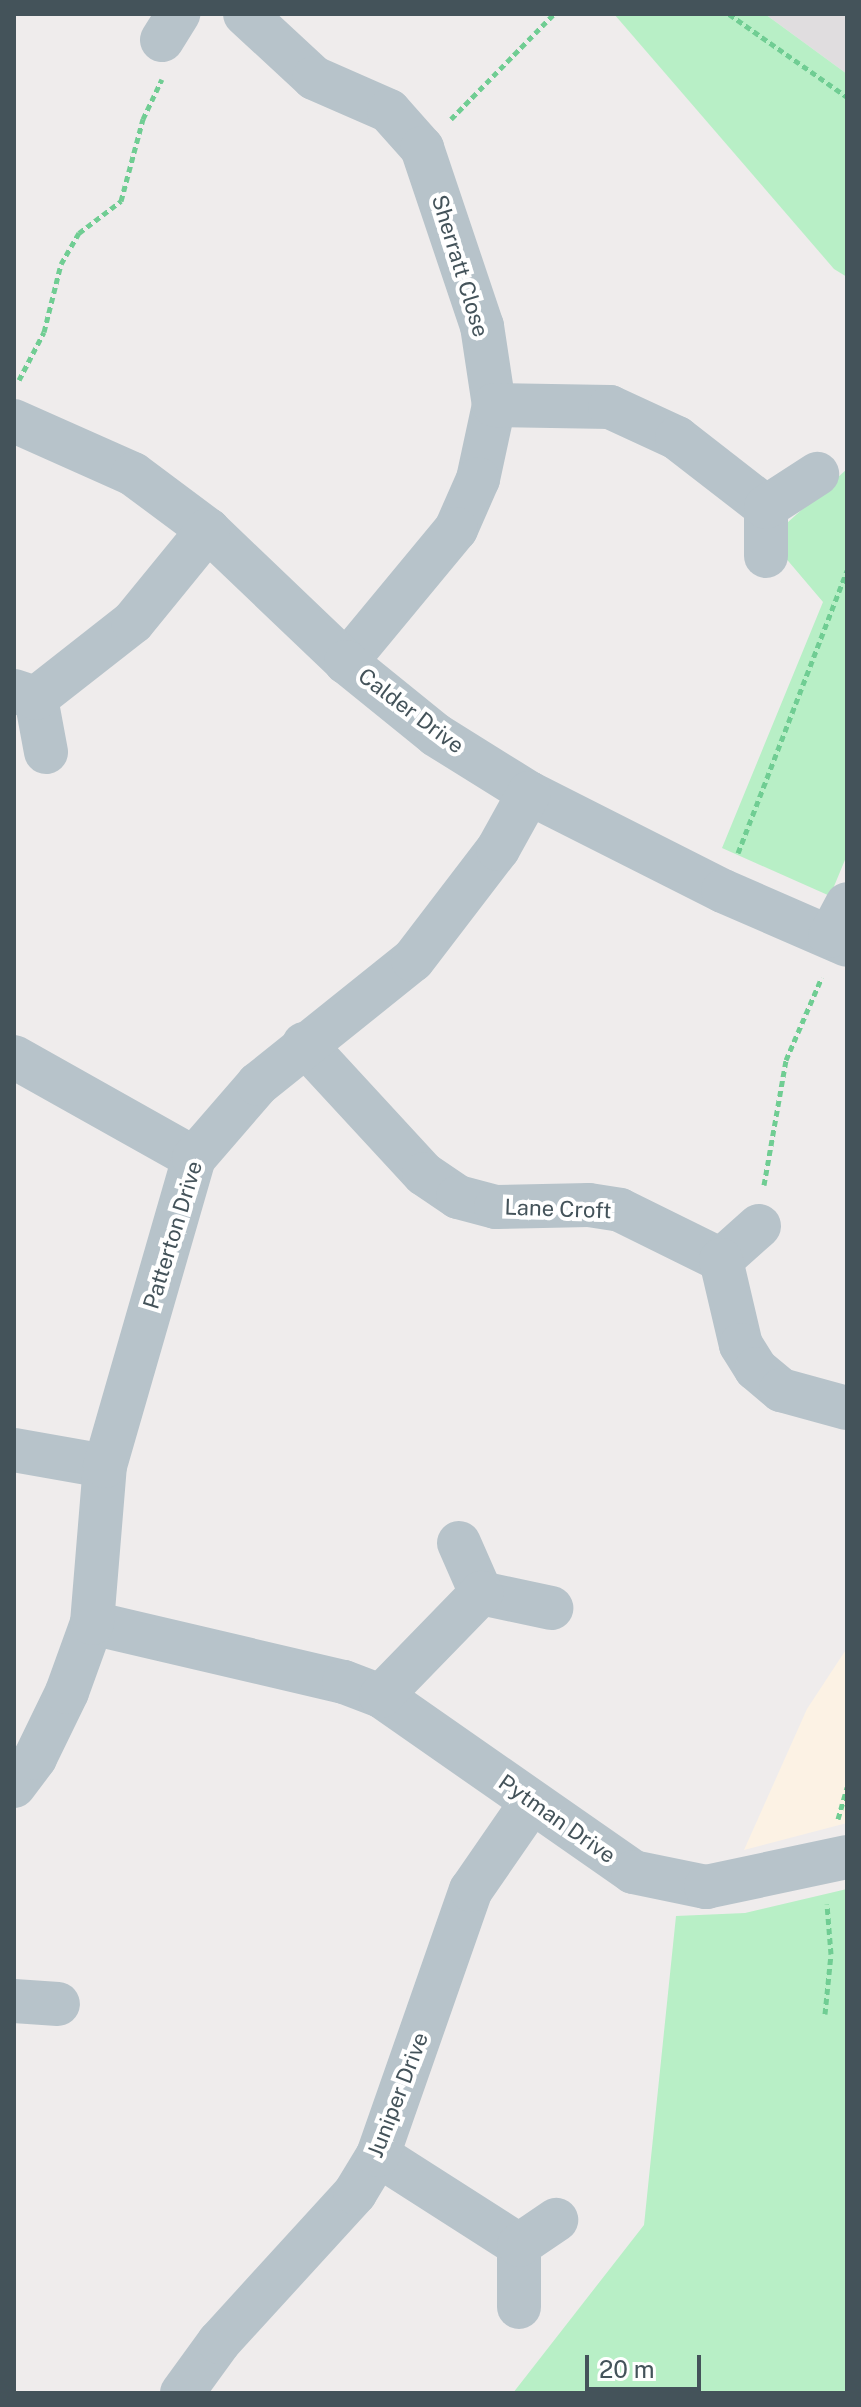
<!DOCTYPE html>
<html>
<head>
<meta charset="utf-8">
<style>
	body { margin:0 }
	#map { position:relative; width:861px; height:2407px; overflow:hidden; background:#efecec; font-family:"Public Sans",sans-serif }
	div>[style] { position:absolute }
	.commercial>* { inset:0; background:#fcf2e4 }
	.education>* { inset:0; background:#e0dddf }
	.green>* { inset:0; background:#b8efc6 }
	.path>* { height:5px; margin-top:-2.5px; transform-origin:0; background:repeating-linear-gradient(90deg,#70cd93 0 6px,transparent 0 10px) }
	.minor>* { height:44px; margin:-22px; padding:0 22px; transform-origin:22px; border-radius:22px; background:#b7c3ca }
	span { translate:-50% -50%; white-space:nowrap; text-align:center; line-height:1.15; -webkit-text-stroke:8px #fff; paint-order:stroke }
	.street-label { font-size:22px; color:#44535a }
	.frame { position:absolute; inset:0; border:16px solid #44535a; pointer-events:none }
	.scale { position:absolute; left:585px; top:2355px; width:116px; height:36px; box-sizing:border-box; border:4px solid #44535a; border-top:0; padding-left:10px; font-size:24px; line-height:28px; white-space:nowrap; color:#44535a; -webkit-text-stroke:6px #fff; paint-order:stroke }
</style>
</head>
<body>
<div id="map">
	<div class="commercial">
		<div style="clip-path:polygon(847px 1648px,847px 1823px,744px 1850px,807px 1709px)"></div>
	</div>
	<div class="education">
		<div style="clip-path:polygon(765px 14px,847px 14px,847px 74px)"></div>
	</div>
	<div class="green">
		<div style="clip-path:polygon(614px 14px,765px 14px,847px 74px,847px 277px,834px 269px)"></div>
		<div style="clip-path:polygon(847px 469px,847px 855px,830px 896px,722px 848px,823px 602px,778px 549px,787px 523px)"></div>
		<div style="clip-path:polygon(847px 1889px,847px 2393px,513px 2393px,644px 2225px,676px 1916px,745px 1913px)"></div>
	</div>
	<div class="path">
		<div style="left:729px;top:14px;width:144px;rotate:35.1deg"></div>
		<div style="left:451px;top:119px;width:147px;rotate:-45.6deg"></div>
		<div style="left:19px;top:380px;width:54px;rotate:-62.5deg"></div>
		<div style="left:44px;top:332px;width:70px;rotate:-76deg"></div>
		<div style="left:61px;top:264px;width:36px;rotate:-60deg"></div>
		<div style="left:79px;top:233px;width:53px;rotate:-37.3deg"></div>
		<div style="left:121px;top:201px;width:85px;rotate:-75deg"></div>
		<div style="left:143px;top:119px;width:44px;rotate:-64.6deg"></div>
		<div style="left:738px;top:853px;width:303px;rotate:-68.9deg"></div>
		<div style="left:764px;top:1185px;width:127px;rotate:-80deg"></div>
		<div style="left:786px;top:1060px;width:90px;rotate:-66.6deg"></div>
		<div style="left:838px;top:1819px;width:33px;rotate:-74deg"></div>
		<div style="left:825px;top:2014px;width:60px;rotate:-84.3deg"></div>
		<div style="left:831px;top:1954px;width:50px;rotate:-94.6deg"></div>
	</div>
	<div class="minor">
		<div style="left:245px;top:14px;width:94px;rotate:42.8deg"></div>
		<div style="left:314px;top:78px;width:82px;rotate:23.7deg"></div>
		<div style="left:389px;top:111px;width:50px;rotate:48.3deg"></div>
		<div style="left:422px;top:148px;width:188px;rotate:71.4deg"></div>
		<div style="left:482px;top:326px;width:80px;rotate:81.4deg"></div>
		<div style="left:494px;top:405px;width:76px;rotate:102.2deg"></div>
		<div style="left:478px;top:479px;width:55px;rotate:113.7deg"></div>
		<div style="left:456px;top:529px;width:173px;rotate:129.6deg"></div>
		<div style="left:162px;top:40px;width:31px;rotate:-58deg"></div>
		<div style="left:494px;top:405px;width:116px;rotate:1deg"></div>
		<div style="left:610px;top:407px;width:74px;rotate:24.8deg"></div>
		<div style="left:677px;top:438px;width:113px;rotate:37.8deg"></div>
		<div style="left:766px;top:507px;width:49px;rotate:90deg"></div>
		<div style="left:14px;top:421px;width:130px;rotate:24deg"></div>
		<div style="left:133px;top:474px;width:94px;rotate:36.7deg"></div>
		<div style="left:208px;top:530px;width:191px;rotate:43.7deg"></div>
		<div style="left:346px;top:662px;width:116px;rotate:39deg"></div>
		<div style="left:436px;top:735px;width:110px;rotate:31.9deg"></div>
		<div style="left:529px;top:793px;width:217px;rotate:26.8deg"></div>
		<div style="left:723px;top:891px;width:135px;rotate:23.5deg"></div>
		<div style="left:766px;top:507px;width:61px;rotate:-32.9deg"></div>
		<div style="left:14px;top:691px;width:23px;rotate:18deg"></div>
		<div style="left:36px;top:698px;width:55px;rotate:79.5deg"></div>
		<div style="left:36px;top:698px;width:123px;rotate:-38.1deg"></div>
		<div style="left:133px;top:622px;width:119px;rotate:-50.8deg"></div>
		<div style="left:830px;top:936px;width:36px;rotate:-62deg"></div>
		<div style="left:304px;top:1044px;width:177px;rotate:47.3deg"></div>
		<div style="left:424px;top:1174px;width:41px;rotate:34.1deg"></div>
		<div style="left:458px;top:1197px;width:39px;rotate:15deg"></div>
		<div style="left:496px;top:1207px;width:93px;rotate:-1.2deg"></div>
		<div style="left:589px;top:1205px;width:31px;rotate:9deg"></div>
		<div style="left:620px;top:1210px;width:113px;rotate:26.3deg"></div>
		<div style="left:14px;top:1057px;width:206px;rotate:29.3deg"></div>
		<div style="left:759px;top:1226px;width:51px;rotate:138.2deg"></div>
		<div style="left:721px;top:1260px;width:87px;rotate:76.8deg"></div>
		<div style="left:741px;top:1345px;width:28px;rotate:58deg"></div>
		<div style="left:756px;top:1369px;width:33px;rotate:40deg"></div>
		<div style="left:781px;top:1390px;width:68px;rotate:15.3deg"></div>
		<div style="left:14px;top:1450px;width:92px;rotate:10deg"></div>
		<div style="left:459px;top:1543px;width:55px;rotate:66.3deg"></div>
		<div style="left:481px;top:1593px;width:72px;rotate:12.1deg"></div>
		<div style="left:92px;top:1623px;width:259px;rotate:13.2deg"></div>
		<div style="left:344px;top:1682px;width:40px;rotate:21deg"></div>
		<div style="left:381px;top:1696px;width:307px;rotate:34.9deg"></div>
		<div style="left:633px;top:1872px;width:75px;rotate:11.6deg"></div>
		<div style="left:706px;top:1887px;width:144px;rotate:-12deg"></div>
		<div style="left:381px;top:1696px;width:144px;rotate:-45.8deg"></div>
		<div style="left:14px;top:1786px;width:35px;rotate:-53deg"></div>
		<div style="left:35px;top:1758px;width:73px;rotate:-64.1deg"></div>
		<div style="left:67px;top:1692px;width:73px;rotate:-70.1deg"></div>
		<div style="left:92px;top:1623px;width:158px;rotate:-85.3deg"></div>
		<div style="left:105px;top:1466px;width:321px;rotate:-73.9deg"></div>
		<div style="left:194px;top:1158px;width:98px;rotate:-49.1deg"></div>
		<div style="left:258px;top:1084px;width:198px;rotate:-38.7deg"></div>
		<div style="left:413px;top:960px;width:140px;rotate:-52.6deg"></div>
		<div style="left:498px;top:849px;width:64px;rotate:-61deg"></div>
		<div style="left:14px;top:2001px;width:44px;rotate:3.9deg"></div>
		<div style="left:378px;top:2155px;width:167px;rotate:32.6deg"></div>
		<div style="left:519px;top:2307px;width:62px;rotate:-90deg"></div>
		<div style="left:519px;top:2245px;width:45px;rotate:-34deg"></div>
		<div style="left:182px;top:2393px;width:63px;rotate:-54deg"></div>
		<div style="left:219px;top:2342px;width:202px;rotate:-47.6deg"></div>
		<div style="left:355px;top:2193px;width:44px;rotate:-58.8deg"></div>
		<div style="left:378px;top:2155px;width:281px;rotate:-70.7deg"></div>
		<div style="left:471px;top:1890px;width:106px;rotate:-55.4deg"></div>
	</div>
	<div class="street-label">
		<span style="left:460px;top:266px;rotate:73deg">Sherratt Close</span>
		<span style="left:411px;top:711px;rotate:37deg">Calder Drive</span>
		<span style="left:558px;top:1209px;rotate:2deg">Lane Croft</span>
		<span style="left:173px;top:1235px;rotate:-73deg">Patterton Drive</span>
		<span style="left:557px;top:1819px;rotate:35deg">Pytman Drive</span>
		<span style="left:398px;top:2095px;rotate:-69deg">Juniper Drive</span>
	</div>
	<div class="frame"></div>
	<div class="scale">20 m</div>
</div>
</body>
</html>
